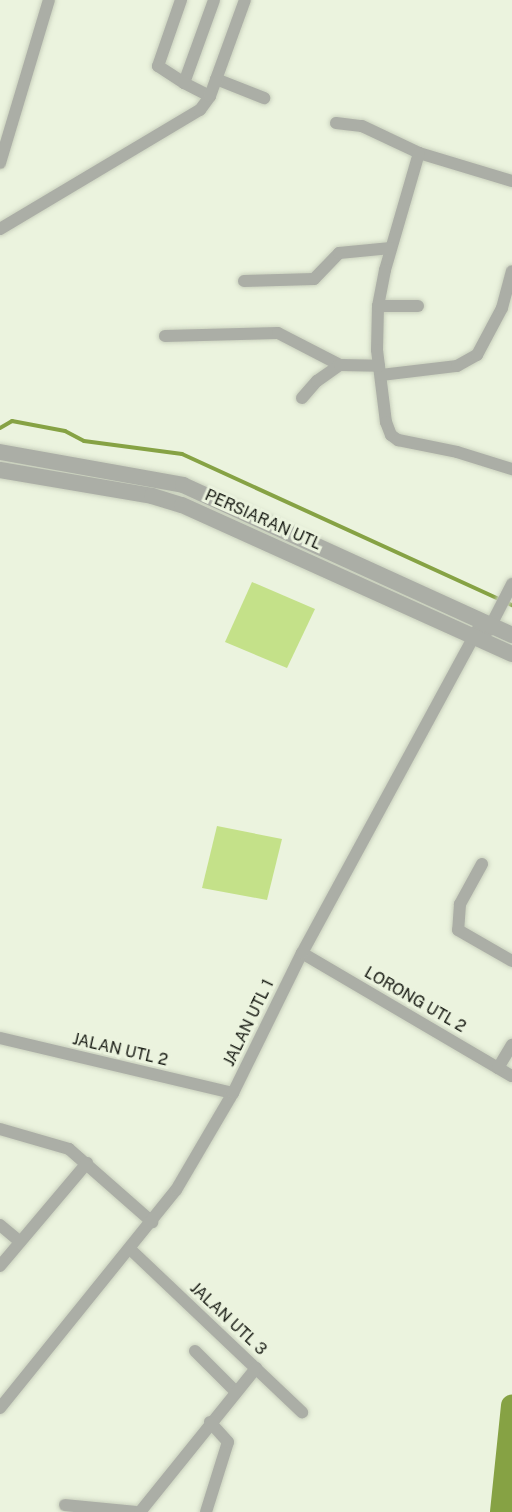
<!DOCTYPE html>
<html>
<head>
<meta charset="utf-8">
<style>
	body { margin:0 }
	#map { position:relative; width:512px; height:1512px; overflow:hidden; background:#ebf3de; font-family:"Public Sans",sans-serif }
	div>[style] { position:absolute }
	.green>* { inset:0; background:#c4e189 }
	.stream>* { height:4px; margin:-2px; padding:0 2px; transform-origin:2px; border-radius:2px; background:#86a244 }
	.river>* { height:22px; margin:-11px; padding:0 11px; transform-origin:11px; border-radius:11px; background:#86a244 }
	.roads { filter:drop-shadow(0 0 2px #c9d0bd) drop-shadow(0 0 2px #c9d0bd) }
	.minor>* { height:12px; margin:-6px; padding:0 6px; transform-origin:6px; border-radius:6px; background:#abaea6 }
	.tertiary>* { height:16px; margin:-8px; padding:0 8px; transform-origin:8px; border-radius:8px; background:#abaea6 }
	span { translate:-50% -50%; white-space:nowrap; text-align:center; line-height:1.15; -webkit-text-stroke:6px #ebf3de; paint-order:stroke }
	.street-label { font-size:16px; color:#161912 }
</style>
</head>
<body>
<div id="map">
	<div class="green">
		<div style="clip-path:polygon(252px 582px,315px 609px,287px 668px,225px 642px)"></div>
		<div style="clip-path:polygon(217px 826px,282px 839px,267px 900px,202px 888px)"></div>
	</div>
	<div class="stream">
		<div style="left:0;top:428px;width:14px;rotate:-30deg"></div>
		<div style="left:12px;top:421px;width:54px;rotate:10.7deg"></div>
		<div style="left:65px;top:431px;width:21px;rotate:28deg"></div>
		<div style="left:84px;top:441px;width:99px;rotate:7.6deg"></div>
		<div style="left:182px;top:454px;width:363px;rotate:24.6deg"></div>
	</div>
	<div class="river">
		<div style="left:501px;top:1512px;width:107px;rotate:-84.1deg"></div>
	</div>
	<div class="roads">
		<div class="minor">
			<div style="left:181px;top:0;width:70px;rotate:109.2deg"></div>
			<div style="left:158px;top:66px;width:31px;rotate:33deg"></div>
			<div style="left:184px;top:83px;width:88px;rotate:-70.1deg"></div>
			<div style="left:216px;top:79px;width:52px;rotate:21.6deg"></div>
			<div style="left:184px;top:83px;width:29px;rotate:27deg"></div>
			<div style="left:336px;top:123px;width:26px;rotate:7deg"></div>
			<div style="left:362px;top:126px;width:63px;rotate:25.3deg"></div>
			<div style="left:419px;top:153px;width:97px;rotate:16.8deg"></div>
			<div style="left:419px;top:153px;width:122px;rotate:106.2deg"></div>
			<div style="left:385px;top:270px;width:37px;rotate:101deg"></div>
			<div style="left:378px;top:306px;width:44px;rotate:91.3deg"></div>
			<div style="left:377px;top:350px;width:73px;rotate:82.9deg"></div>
			<div style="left:386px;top:422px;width:14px;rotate:69deg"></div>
			<div style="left:391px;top:435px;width:9px;rotate:36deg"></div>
			<div style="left:398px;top:440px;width:60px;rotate:11.5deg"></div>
			<div style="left:457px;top:452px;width:58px;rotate:17.2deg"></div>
			<div style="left:0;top:163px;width:170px;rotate:-73.3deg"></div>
			<div style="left:0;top:229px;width:233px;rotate:-30.8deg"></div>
			<div style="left:200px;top:110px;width:17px;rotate:-54deg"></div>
			<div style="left:210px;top:96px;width:102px;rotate:-70deg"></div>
			<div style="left:244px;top:281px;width:70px;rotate:-1.6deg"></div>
			<div style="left:314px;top:279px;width:36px;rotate:-46deg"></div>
			<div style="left:339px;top:253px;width:52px;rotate:-5.5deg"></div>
			<div style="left:378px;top:306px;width:40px"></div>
			<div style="left:165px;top:336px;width:113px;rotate:-1.5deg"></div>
			<div style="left:278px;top:333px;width:70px;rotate:27.3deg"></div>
			<div style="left:381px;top:375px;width:77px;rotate:-6.8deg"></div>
			<div style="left:457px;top:366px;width:23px;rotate:-29deg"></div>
			<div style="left:477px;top:355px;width:53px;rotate:-62deg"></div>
			<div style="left:502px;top:308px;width:38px;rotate:-75deg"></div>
			<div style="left:302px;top:398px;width:23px;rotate:-49deg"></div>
			<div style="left:317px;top:381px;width:28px;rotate:-35deg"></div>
			<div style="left:340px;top:365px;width:39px;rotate:1deg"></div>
			<div style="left:488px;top:631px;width:53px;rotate:-62.9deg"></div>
			<div style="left:482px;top:864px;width:46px;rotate:118.8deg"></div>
			<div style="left:460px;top:904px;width:26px;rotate:94deg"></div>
			<div style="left:458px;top:930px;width:62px;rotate:29.9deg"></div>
			<div style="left:302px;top:953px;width:243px;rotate:30.4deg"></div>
			<div style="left:0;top:1038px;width:239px;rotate:13.3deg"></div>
			<div style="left:498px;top:1068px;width:27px;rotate:-59deg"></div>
			<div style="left:0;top:1129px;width:72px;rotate:16.2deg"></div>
			<div style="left:69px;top:1149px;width:111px;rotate:41.3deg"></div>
			<div style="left:0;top:1225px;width:26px;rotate:40deg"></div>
			<div style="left:131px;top:1250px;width:236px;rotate:43.5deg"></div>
			<div style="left:0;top:1266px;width:135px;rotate:-49.8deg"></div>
			<div style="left:195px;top:1351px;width:57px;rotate:45deg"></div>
			<div style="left:0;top:1408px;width:280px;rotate:-51.1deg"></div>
			<div style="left:176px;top:1190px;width:113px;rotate:-59.6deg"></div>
			<div style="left:233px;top:1093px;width:156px;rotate:-63.8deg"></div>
			<div style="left:302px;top:953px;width:378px;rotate:-61.5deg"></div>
			<div style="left:65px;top:1505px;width:71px;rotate:5.6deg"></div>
			<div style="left:140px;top:1512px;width:185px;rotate:-51.1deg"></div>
			<div style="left:206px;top:1512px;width:73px;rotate:-72.6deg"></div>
			<div style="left:228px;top:1442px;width:27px;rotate:-132deg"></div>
		</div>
		<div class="tertiary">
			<div style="left:0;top:452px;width:186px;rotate:10.2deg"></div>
			<div style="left:183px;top:485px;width:362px;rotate:24.5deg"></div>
			<div style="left:0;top:470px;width:154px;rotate:9.7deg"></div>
			<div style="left:152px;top:496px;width:31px;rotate:17deg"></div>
			<div style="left:182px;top:505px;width:362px;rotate:24.3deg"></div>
		</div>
	</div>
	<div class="street-label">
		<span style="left:263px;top:520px;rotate:24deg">PERSIARAN UTL</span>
		<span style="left:415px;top:1000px;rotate:30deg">LORONG UTL 2</span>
		<span style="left:249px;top:1023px;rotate:-64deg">JALAN UTL 1</span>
		<span style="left:120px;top:1050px;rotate:13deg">JALAN UTL 2</span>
		<span style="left:228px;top:1319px;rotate:43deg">JALAN UTL 3</span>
	</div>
</div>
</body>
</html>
